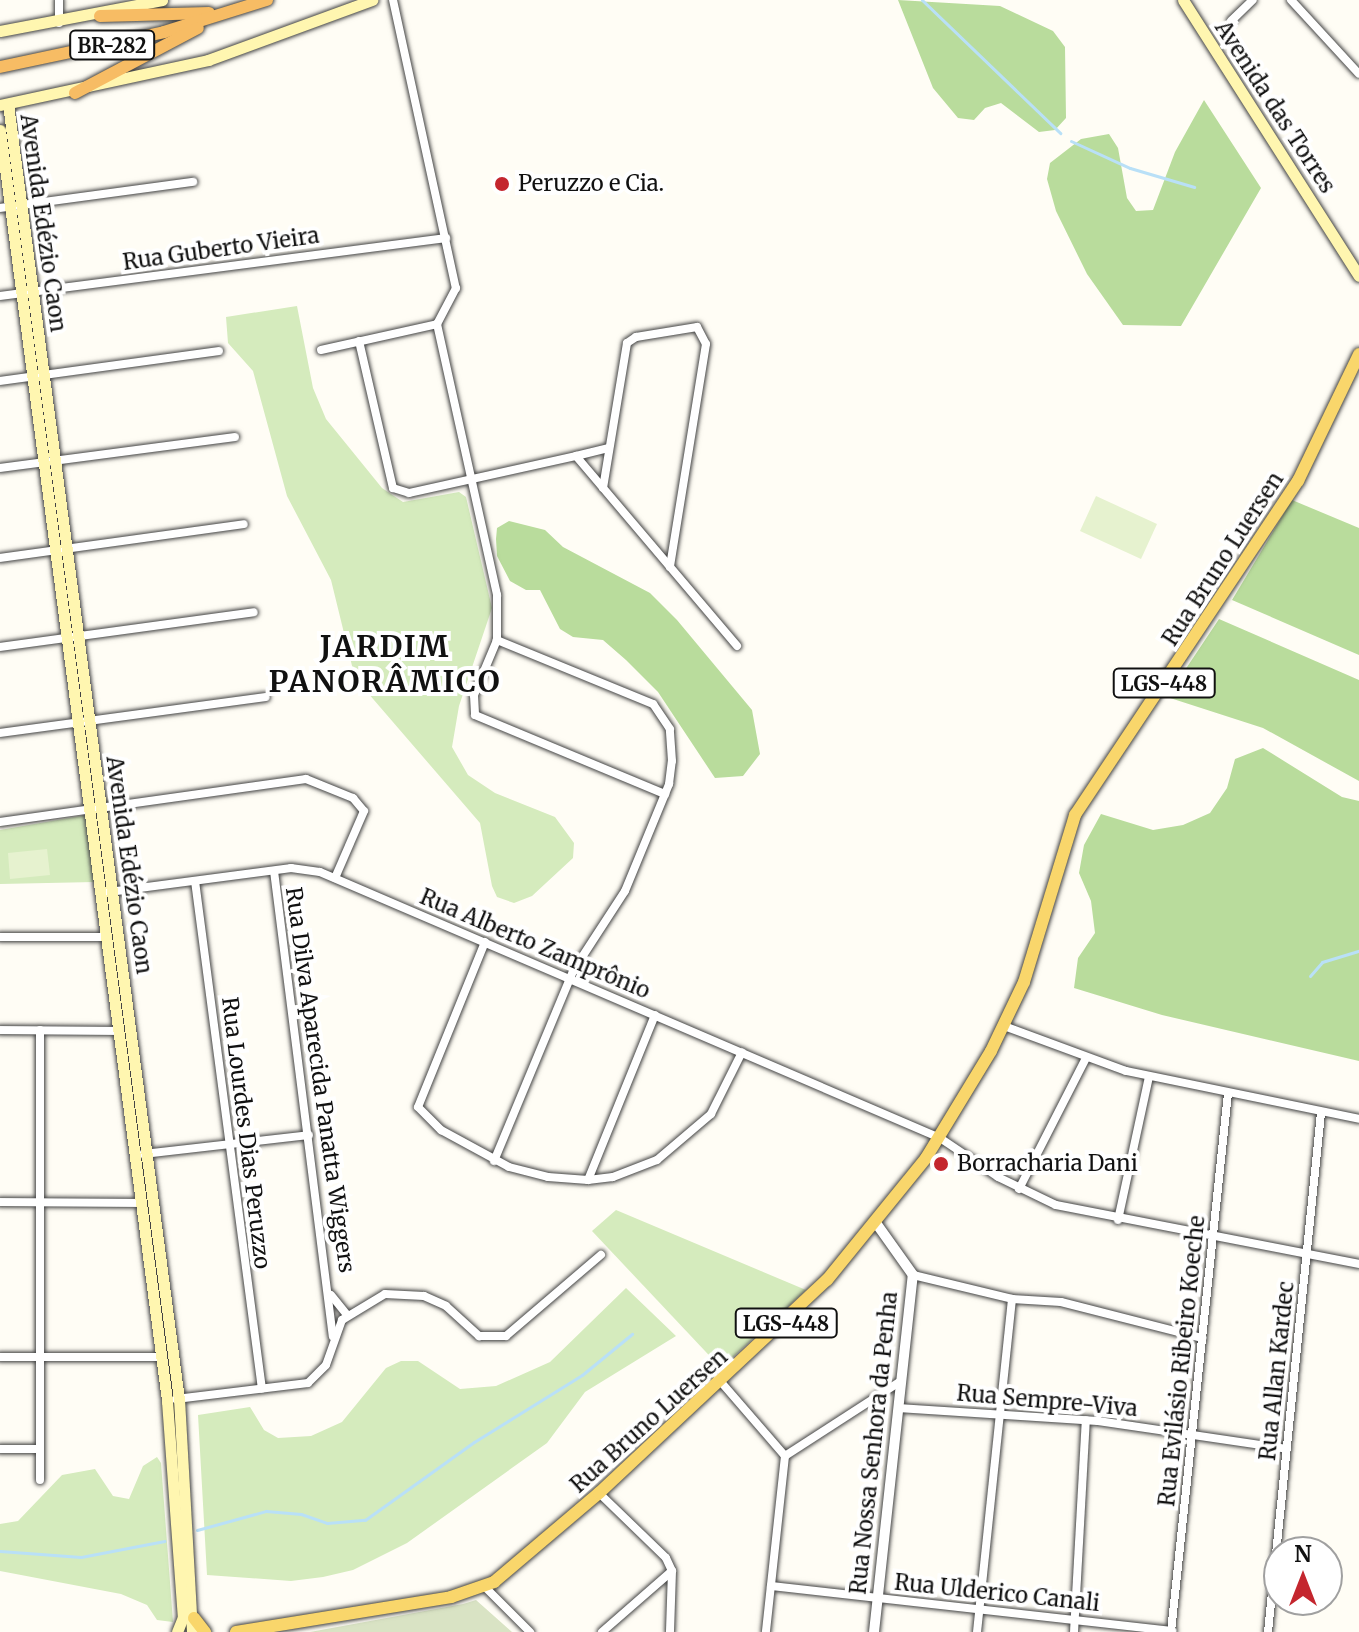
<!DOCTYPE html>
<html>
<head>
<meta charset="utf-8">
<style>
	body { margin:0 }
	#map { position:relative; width:1359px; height:1632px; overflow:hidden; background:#fffdf5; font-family:Merriweather,serif }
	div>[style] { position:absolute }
	.green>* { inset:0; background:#d5ebbd }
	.forest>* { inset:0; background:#b9dc9c }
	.cemetery>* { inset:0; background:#d9e3c4 }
	.pitch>* { inset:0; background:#e6f2cf }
	.stream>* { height:3px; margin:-1.5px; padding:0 1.5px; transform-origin:1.5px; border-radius:1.5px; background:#b9e0f7 }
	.roads { filter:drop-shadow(0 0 2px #444) drop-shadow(0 0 2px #444) }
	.minor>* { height:8px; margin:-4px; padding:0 4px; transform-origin:4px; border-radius:4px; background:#fff }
	.tertiary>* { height:10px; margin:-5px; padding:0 5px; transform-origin:5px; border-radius:5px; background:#fff }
	.secondary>* { height:11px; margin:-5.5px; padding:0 5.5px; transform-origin:5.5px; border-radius:5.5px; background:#fff6b0 }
	.primary>* { height:12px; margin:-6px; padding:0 6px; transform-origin:6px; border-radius:6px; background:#f9d66b }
	.trunk>* { height:12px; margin:-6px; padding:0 6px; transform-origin:6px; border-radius:6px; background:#f7bc64 }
	.dots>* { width:22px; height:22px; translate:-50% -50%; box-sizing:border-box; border:4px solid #fff; border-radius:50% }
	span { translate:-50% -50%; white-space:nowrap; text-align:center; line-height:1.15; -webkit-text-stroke:8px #fff; paint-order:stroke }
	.shield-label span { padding:2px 6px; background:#fff; border:2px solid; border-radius:6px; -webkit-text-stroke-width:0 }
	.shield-label { font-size:20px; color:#111; font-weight:700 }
	.street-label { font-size:22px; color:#111 }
	.poi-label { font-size:22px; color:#111 }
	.left { translate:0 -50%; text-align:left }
	.district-label { font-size:30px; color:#111; font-weight:700; letter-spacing:2px }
	.north { position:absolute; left:1263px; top:1536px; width:80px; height:80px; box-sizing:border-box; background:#fff; border:2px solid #a0a0a0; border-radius:50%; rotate:0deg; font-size:22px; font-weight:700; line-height:32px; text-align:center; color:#111 }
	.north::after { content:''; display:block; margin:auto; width:28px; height:36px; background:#c4262e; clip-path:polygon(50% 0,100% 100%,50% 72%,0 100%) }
</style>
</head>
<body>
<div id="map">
	<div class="green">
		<div style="clip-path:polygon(297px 306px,313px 388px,326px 419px,382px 488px,403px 502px,459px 492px,466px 497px,492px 608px,459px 706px,452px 747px,468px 775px,495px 793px,555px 817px,574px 843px,573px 858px,532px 896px,514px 903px,497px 897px,492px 886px,480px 823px,355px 678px,331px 580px,287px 496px,253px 371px,228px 343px,226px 317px)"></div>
		<div style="clip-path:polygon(86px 815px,95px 882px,0 884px,0 830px)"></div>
		<div style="clip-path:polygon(616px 1210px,806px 1290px,721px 1368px,592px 1231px)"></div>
		<div style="clip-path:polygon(626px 1288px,676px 1336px,585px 1392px,547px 1443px,407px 1543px,353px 1570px,323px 1577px,291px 1581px,207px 1575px,198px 1415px,250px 1407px,264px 1430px,278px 1438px,311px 1436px,342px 1422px,386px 1368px,401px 1361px,418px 1361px,460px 1389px,496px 1386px,550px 1362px)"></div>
		<div style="clip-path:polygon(157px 1457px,161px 1463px,173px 1622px,157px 1620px,147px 1605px,121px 1594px,0 1571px,0 1524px,18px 1521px,62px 1475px,95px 1469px,113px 1496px,129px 1499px,143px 1466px)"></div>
	</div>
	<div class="forest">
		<div style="clip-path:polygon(898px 0,1000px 6px,1053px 31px,1065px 47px,1066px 118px,1055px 130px,1039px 132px,1001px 103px,985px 108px,974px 120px,958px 118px,933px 88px)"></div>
		<div style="clip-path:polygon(1204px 100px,1261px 188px,1181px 326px,1123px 325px,1087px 274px,1056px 211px,1047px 179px,1050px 163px,1081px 139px,1109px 134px,1118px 148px,1127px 198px,1136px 211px,1153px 210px,1175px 152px)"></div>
		<div style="clip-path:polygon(1292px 500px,1359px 528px,1359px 655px,1232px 600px)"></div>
		<div style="clip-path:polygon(509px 521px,545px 530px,563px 547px,650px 593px,677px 620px,752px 710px,760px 754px,743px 776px,715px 778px,658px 692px,626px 660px,603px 640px,573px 637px,560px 629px,540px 590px,526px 590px,510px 581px,497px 556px,496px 539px,497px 528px)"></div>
		<div style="clip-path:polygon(1219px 619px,1359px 680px,1359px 781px,1263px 728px,1167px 697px)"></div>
		<div style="clip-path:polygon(1263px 748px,1342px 797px,1359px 801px,1359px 1061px,1162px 1015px,1074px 988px,1078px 958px,1095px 933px,1091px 901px,1079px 873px,1084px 845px,1101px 814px,1153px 830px,1183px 825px,1210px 813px,1227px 788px,1235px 759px)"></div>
	</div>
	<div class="cemetery">
		<div style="clip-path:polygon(476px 1600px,512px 1632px,310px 1632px,463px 1604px)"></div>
	</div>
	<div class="pitch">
		<div style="clip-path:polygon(1096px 496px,1157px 524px,1141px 559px,1080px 531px)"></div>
		<div style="clip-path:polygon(47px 849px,50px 875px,10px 879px,8px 853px)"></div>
	</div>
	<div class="stream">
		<div style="left:922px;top:0;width:192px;rotate:43.9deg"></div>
		<div style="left:1071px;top:141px;width:65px;rotate:24.6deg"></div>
		<div style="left:1130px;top:168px;width:67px;rotate:16.5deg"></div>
		<div style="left:1310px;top:976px;width:18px;rotate:-49deg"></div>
		<div style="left:1322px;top:962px;width:39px;rotate:-17deg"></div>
		<div style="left:197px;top:1530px;width:72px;rotate:-15.4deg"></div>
		<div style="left:266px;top:1511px;width:35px;rotate:5deg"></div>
		<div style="left:301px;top:1514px;width:28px;rotate:19deg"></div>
		<div style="left:327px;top:1523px;width:38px;rotate:-5deg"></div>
		<div style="left:365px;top:1520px;width:134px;rotate:-35.6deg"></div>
		<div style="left:474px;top:1442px;width:127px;rotate:-31.8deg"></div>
		<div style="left:582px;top:1375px;width:65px;rotate:-39.4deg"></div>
		<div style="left:0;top:1551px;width:81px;rotate:4.2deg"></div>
		<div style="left:81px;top:1557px;width:85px;rotate:-10.9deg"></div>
	</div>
	<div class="roads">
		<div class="minor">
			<div style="left:59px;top:0;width:23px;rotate:90deg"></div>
			<div style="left:393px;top:0;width:295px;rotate:77.7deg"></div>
			<div style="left:456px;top:288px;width:41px;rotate:117.8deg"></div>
			<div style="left:1291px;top:0;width:100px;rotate:47.4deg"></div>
			<div style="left:1231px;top:21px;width:30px;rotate:-44deg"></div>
			<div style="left:0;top:208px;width:195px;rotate:-7.7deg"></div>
			<div style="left:0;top:296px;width:450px;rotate:-7.4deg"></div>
			<div style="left:437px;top:324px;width:278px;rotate:77.5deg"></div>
			<div style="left:497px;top:595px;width:45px;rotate:90deg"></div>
			<div style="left:497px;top:640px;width:60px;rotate:112.7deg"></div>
			<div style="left:474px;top:695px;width:20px;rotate:87deg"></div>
			<div style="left:475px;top:715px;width:206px;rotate:22.6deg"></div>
			<div style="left:359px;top:341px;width:151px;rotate:77deg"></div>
			<div style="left:393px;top:488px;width:17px;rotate:17deg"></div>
			<div style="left:409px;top:493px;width:171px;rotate:-12.5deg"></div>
			<div style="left:576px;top:456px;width:249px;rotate:49.7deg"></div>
			<div style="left:321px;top:350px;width:119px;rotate:-12.6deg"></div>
			<div style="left:0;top:381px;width:221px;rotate:-7.8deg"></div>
			<div style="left:576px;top:456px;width:34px;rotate:-14deg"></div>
			<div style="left:0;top:468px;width:237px;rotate:-7.5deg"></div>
			<div style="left:603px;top:488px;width:147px;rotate:-80.6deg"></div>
			<div style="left:627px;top:343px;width:11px;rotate:-34deg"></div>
			<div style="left:636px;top:337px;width:62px;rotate:-9.3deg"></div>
			<div style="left:697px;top:327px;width:19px;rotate:62deg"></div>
			<div style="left:706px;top:344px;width:226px;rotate:99.2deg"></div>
			<div style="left:0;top:558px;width:246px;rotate:-7.9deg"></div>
			<div style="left:0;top:647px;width:256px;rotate:-7.8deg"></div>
			<div style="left:0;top:733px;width:268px;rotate:-7.7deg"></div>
			<div style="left:0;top:822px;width:309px;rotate:-8deg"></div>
			<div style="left:306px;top:779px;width:51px;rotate:22deg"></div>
			<div style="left:353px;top:798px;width:17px;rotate:50deg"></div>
			<div style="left:364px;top:811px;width:73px;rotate:113.4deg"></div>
			<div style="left:274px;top:871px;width:469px;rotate:82.8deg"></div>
			<div style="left:195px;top:881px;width:512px;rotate:82.49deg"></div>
			<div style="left:109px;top:892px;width:184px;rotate:-7.5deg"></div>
			<div style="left:291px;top:868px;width:29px;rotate:8deg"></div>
			<div style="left:320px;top:872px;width:675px;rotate:23.22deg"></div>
			<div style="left:940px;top:1138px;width:70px;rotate:33.9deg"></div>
			<div style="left:998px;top:1177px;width:64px;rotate:25.8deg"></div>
			<div style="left:1056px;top:1205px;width:309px;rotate:11deg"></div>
			<div style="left:0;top:937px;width:106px"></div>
			<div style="left:485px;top:942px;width:178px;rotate:112.1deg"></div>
			<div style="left:418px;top:1107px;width:33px;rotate:45deg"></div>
			<div style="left:441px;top:1130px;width:77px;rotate:28.6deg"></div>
			<div style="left:509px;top:1167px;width:40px;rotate:14.4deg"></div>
			<div style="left:548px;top:1177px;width:40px;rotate:4.3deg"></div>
			<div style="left:588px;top:1180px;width:25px;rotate:-7deg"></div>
			<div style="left:613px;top:1177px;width:47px;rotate:-21.1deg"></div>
			<div style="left:657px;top:1160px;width:71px;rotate:-40.4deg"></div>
			<div style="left:711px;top:1114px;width:69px;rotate:-63.4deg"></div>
			<div style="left:1004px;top:1026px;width:130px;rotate:20.2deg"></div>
			<div style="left:1126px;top:1071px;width:238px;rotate:11.6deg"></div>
			<div style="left:0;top:1030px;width:118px;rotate:0.5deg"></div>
			<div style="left:143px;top:1154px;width:167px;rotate:-6.5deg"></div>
			<div style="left:494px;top:1161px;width:206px;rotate:-67.4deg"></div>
			<div style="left:573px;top:971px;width:95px;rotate:-57deg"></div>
			<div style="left:625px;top:891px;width:116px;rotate:-67.6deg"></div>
			<div style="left:669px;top:784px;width:23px;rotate:-83deg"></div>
			<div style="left:672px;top:761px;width:32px;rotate:-94deg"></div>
			<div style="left:670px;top:729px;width:30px;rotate:-124deg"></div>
			<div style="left:653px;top:704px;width:169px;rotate:-157.7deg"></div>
			<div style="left:588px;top:1180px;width:178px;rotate:-67.9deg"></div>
			<div style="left:1019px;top:1189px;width:147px;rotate:-62.9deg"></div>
			<div style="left:0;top:1202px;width:141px;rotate:0.4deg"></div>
			<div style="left:1118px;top:1220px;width:146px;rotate:-77.8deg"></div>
			<div style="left:913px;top:1275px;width:102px;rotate:13.6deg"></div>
			<div style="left:1012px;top:1299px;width:49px;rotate:3.5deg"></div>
			<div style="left:1061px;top:1302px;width:146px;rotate:14.3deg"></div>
			<div style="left:331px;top:1295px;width:26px;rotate:51deg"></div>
			<div style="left:0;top:1357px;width:161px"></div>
			<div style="left:721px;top:1382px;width:98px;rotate:49.1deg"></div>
			<div style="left:785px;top:1456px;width:177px;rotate:96.2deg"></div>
			<div style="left:176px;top:1399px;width:133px;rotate:-6.9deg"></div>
			<div style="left:308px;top:1383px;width:25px;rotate:-45deg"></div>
			<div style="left:326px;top:1365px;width:48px;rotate:-70.4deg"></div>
			<div style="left:342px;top:1320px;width:50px;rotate:-31.2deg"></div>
			<div style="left:385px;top:1294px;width:39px;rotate:3deg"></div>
			<div style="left:424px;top:1296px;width:24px;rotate:24deg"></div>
			<div style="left:446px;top:1306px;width:45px;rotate:42.3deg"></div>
			<div style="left:479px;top:1336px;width:27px"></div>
			<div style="left:506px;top:1336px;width:125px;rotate:-40.5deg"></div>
			<div style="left:898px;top:1408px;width:200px;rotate:3.7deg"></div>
			<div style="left:1098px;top:1421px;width:191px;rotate:8.4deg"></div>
			<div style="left:0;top:1449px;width:40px"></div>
			<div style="left:785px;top:1456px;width:138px;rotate:-32.9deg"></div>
			<div style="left:40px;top:1480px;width:450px;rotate:-90deg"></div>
			<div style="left:599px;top:1493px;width:93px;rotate:44.1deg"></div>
			<div style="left:666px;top:1558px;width:14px;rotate:65deg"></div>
			<div style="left:672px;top:1571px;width:61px;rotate:91.9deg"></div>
			<div style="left:771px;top:1586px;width:404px;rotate:6.4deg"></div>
			<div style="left:485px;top:1587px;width:64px;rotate:45deg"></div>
			<div style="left:602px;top:1632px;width:93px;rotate:-41.1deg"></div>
			<div style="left:977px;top:1632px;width:335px;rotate:-84deg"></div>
			<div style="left:1074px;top:1632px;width:212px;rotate:-86.8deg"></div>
			<div style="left:1171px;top:1632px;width:542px;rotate:-83.96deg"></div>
			<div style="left:1268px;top:1632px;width:522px;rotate:-84.17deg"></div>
		</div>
		<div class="tertiary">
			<div style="left:874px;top:1632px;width:359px;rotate:-83.8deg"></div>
			<div style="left:913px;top:1275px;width:64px;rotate:-125.4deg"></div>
		</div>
		<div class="secondary">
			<div style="left:1183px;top:0;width:327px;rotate:57.5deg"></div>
			<div style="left:0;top:31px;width:165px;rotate:-10.8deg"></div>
			<div style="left:8px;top:104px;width:1306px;rotate:82.48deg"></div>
			<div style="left:179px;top:1399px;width:233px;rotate:86.8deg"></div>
			<div style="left:0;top:105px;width:213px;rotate:-12.2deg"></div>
			<div style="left:208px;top:60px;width:175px;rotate:-20.1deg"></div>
			<div style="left:0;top:130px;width:1282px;rotate:82.51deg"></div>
			<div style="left:167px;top:1401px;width:217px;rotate:85.8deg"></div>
			<div style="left:183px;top:1617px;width:16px;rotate:112deg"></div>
		</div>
		<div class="primary">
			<div style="left:194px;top:1618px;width:18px;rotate:52deg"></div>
			<div style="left:236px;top:1632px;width:218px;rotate:-9.2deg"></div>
			<div style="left:451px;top:1597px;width:46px;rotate:-19.2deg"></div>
			<div style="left:494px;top:1582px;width:138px;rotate:-40.3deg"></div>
			<div style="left:599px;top:1493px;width:312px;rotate:-43.1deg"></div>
			<div style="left:827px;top:1280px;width:157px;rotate:-50.9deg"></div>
			<div style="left:926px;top:1158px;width:125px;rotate:-58.7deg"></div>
			<div style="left:991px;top:1051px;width:76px;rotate:-64.4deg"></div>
			<div style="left:1024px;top:982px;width:175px;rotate:-73deg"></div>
			<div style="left:1075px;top:815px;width:402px;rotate:-56.3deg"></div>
			<div style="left:1298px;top:481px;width:141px;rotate:-64.3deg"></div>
		</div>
		<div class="trunk">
			<div style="left:100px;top:16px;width:109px;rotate:-1.6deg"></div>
			<div style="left:0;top:67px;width:168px;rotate:-12deg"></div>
			<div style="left:164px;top:32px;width:108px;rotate:-17.3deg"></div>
			<div style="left:75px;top:93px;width:139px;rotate:-27.9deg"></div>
		</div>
	</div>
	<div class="dots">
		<div style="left:502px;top:184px;background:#c4262e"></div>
		<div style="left:941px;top:1164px;background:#c4262e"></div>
	</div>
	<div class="shield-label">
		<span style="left:112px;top:45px">BR-282</span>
		<span style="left:1164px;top:683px">LGS-448</span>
		<span style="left:786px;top:1323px">LGS-448</span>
	</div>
	<div class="street-label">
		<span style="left:1275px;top:107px;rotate:57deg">Avenida das Torres</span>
		<span style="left:43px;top:223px;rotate:82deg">Avenida Edézio Caon</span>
		<span style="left:221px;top:249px;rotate:-8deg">Rua Guberto Vieira</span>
		<span style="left:1223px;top:559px;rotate:-57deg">Rua Bruno Luersen</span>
		<span style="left:129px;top:865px;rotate:82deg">Avenida Edézio Caon</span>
		<span style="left:535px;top:944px;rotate:23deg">Rua Alberto Zamprônio</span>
		<span style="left:320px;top:1080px;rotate:82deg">Rua Dilva Aparecida Panatta Wiggers</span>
		<span style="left:246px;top:1133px;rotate:83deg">Rua Lourdes Dias Peruzzo</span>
		<span style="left:1182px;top:1361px;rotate:-84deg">Rua Evilásio Ribeiro Koeche</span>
		<span style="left:1277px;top:1371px;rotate:-84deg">Rua Allan Kardec</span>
		<span style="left:1047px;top:1401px;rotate:5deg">Rua Sempre-Viva</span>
		<span style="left:649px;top:1421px;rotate:-42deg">Rua Bruno Luersen</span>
		<span style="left:874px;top:1443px;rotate:-84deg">Rua Nossa Senhora da Penha</span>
		<span style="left:997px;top:1593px;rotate:6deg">Rua Ulderico Canali</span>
	</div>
	<div class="poi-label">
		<span class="left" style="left:518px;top:184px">Peruzzo e Cia.</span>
		<span class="left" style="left:957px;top:1164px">Borracharia Dani</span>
	</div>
	<div class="district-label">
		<span style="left:385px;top:663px">JARDIM<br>PANORÂMICO</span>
	</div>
	<div class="north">N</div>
</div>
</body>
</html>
